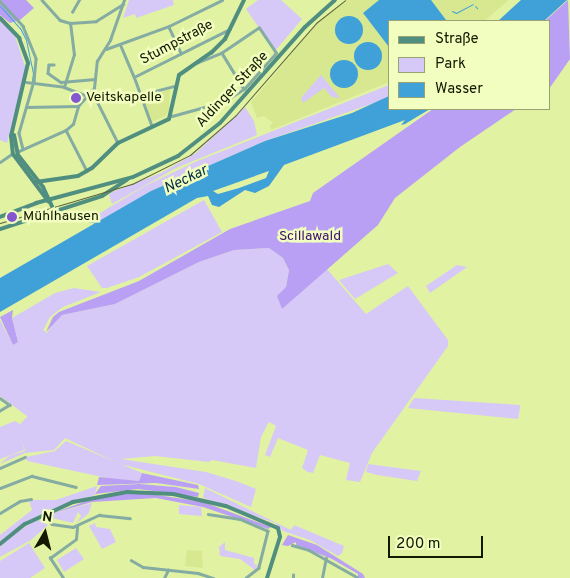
<!DOCTYPE html>
<html>
<head>
<meta charset="utf-8">
<style>
	body { margin:0 }
	#map { position:relative; width:570px; height:578px; overflow:hidden; background:#e2f2a3; font-family:Overpass,sans-serif }
	div>[style] { position:absolute }
	.built>* { inset:0; background:#d7e891 }
	.green>* { inset:0; background:#d6c9f7 }
	.forest>* { inset:0; background:#baa0f4 }
	.water>* { inset:0; background:#40a1d8 }
	.round { border-radius:50% }
	.stream>* { height:1px; margin:-0.5px; padding:0 0.5px; transform-origin:0.5px; border-radius:0.5px; background:#40a1d8 }
	.street>* { height:2.5px; margin:-1.25px; padding:0 1.25px; transform-origin:1.25px; border-radius:1.25px; background:#84aca2 }
	.secondary>* { height:4px; margin:-2px; padding:0 2px; transform-origin:2px; border-radius:2px; background:#508f80 }
	.tram>* { height:1px; margin:-0.5px; padding:0 0.5px; transform-origin:0.5px; border-radius:0.5px; background:#5b6338 }
	.dots>* { width:14px; height:14px; translate:-50% -50%; box-sizing:border-box; border:2px solid #f1febf; border-radius:50% }
	span { translate:-50% -50%; white-space:nowrap; text-align:center; line-height:1.15; -webkit-text-stroke:5px #f1febf; paint-order:stroke }
	.street-label { font-size:14px; color:#141800 }
	.poi-label { font-size:14px; color:#141800 }
	.left { translate:0 -50%; text-align:left }
	.park-label { font-size:14px; color:#3b0d70 }
	.water-label { font-size:15px; color:#032e45; font-style:italic }
	.legend { position:absolute; left:388px; top:20px; width:162px; height:90px; box-sizing:border-box; background:#f1febf; border:1px solid #99a273; margin:0; padding:6px 9px; list-style:none; font-size:15px; color:#141800 }
	.legend li { display:flex; align-items:center; gap:10px; height:25px }
	.legend b { width:25px; border:1px solid #99a273 }
	.north { position:absolute; left:20px; top:508px; width:50px; height:50px; -webkit-text-stroke:4px #f1febf; paint-order:stroke; rotate:8deg; font-size:14px; font-weight:700; line-height:20px; text-align:center; color:#141800 }
	.north::after { content:''; display:block; margin:auto; width:18px; height:22px; background:#141800; clip-path:polygon(50% 0,100% 100%,50% 72%,0 100%) }
	.scale { position:absolute; left:388px; top:536px; width:95px; height:22px; box-sizing:border-box; border:2px solid #141800; border-top:0; padding-left:6px; font-size:15px; line-height:18px; white-space:nowrap; color:#141800; -webkit-text-stroke:4px #f1febf; paint-order:stroke }
</style>
</head>
<body>
<div id="map">
	<div class="built">
		<div style="clip-path:polygon(347px 0,509px 0,484px 21px,389px 21px,389px 82px,271px 130px,270px 125px,273px 123px,264px 116px,257px 118px,251px 102px,317px 24px)"></div>
		<div style="clip-path:polygon(170px 89px,169px 110px,166px 116px,151px 122px,143px 99px)"></div>
		<div style="clip-path:polygon(187px 550px,202px 551px,203px 568px,185px 566px)"></div>
	</div>
	<div class="green">
		<div style="clip-path:polygon(129px 0,173px 0,174px 5px,136px 18px,135px 14px,123px 18px)"></div>
		<div style="clip-path:polygon(258px 0,281px 0,302px 19px,275px 51px,246px 9px)"></div>
		<div style="clip-path:polygon(0 21px,15px 36px,26px 69px,7px 143px,0 140px)"></div>
		<div style="clip-path:polygon(321px 75px,340px 98px,332px 97px,324px 88px,303px 103px,301px 98px)"></div>
		<div style="clip-path:polygon(389px 85px,389px 96px,377px 102px,265px 141px,151px 191px,99px 222px,90px 219px,145px 186px,195px 162px)"></div>
		<div style="clip-path:polygon(245px 107px,254px 121px,257px 135px,176px 168px,112px 204px,109px 195px,112px 192px,161px 173px,196px 153px)"></div>
		<div style="clip-path:polygon(204px 200px,222px 232px,213px 237px,139px 277px,107px 288px,102px 288px,87px 266px)"></div>
		<div style="clip-path:polygon(269px 248px,283px 258px,289px 270px,282px 309px,326px 268px,366px 314px,408px 286px,448px 340px,448px 346px,372px 453px,360px 482px,346px 480px,350px 463px,320px 455px,313px 473px,308px 472px,302px 468px,308px 450px,278px 438px,270px 457px,265px 455px,276px 426px,269px 422px,261px 437px,256px 468px,212px 460px,209px 462px,155px 456px,121px 459px,206px 472px,236px 481px,256px 489px,251px 507px,199px 484px,120px 464px,65px 438px,54px 450px,25px 453px,0 464px,9px 456px,25px 451px,21px 439px,24px 450px,0 459px,0 427px,15px 421px,20px 424px,28px 416px,35px 422px,0 396px,0 320px,13px 345px,18px 342px,12px 318px,55px 293px,74px 288px,101px 292px,63px 307px,50px 317px,43px 330px,47px 333px,55px 320px,62px 315px,115px 304px,199px 262px,234px 250px)"></div>
		<div style="clip-path:polygon(388px 264px,398px 273px,355px 299px,339px 280px)"></div>
		<div style="clip-path:polygon(457px 265px,467px 267px,430px 293px,426px 286px)"></div>
		<div style="clip-path:polygon(414px 398px,520px 405px,520px 408px,518px 419px,408px 408px)"></div>
		<div style="clip-path:polygon(66px 441px,142px 473px,139px 481px,112px 479px,27px 461px,26px 457px,55px 451px)"></div>
		<div style="clip-path:polygon(368px 464px,421px 471px,417px 481px,377px 475px,366px 472px)"></div>
		<div style="clip-path:polygon(97px 486px,95px 495px,46px 511px,0 542px,0 535px,32px 510px,29px 500px,56px 500px)"></div>
		<div style="clip-path:polygon(205px 488px,291px 530px,294px 525px,344px 546px,342px 553px,338px 556px,310px 540px,283px 531px,275px 523px,203px 498px)"></div>
		<div style="clip-path:polygon(92px 503px,89px 513px,77px 523px,81px 516px,78px 512px,73px 523px,52px 518px,50px 514px)"></div>
		<div style="clip-path:polygon(179px 505px,201px 507px,202px 516px,179px 514px)"></div>
		<div style="clip-path:polygon(37px 519px,48px 525px,31px 540px,0 557px,0 547px,7px 539px)"></div>
		<div style="clip-path:polygon(95px 523px,96px 527px,110px 529px,116px 542px,102px 549px,89px 526px)"></div>
		<div style="clip-path:polygon(225px 542px,225px 550px,254px 558px,254px 564px,258px 565px,255px 570px,240px 559px,220px 556px,219px 547px)"></div>
		<div style="clip-path:polygon(29px 543px,45px 568px,30px 578px,0 578px,0 561px)"></div>
		<div style="clip-path:polygon(76px 548px,84px 559px,64px 572px,57px 560px)"></div>
	</div>
	<div class="forest">
		<div style="clip-path:polygon(0 0,26px 0,34px 8px,20px 20px,10px 23px,0 15px)"></div>
		<div style="clip-path:polygon(568px 0,570px 59px,549px 89px,549px 21px,545px 21px)"></div>
		<div style="clip-path:polygon(433px 109px,516px 109px,460px 147px,395px 198px,378px 225px,282px 309px,277px 296px,286px 287px,289px 270px,283px 258px,269px 248px,234px 250px,199px 262px,115px 304px,62px 315px,46px 332px,53px 317px,59px 312px,139px 281px,230px 229px,310px 201px,313px 193px)"></div>
		<div style="clip-path:polygon(13px 310px,12px 318px,18px 342px,13px 345px,0 317px)"></div>
		<div style="clip-path:polygon(142px 473px,198px 485px,199px 489px,156px 483px,97px 485px,99px 477px,139px 481px)"></div>
		<div style="clip-path:polygon(139px 484px,176px 487px,199px 493px,198px 497px,138px 489px,95px 494px,101px 486px)"></div>
		<div style="clip-path:polygon(138px 492px,203px 502px,271px 527px,268px 529px,203px 507px,156px 498px,92px 502px,50px 514px,92px 499px)"></div>
		<div style="clip-path:polygon(288px 535px,317px 545px,363px 574px,365px 578px,358px 578px,358px 574px,332px 559px,296px 545px,296px 542px,288px 546px,282px 545px)"></div>
	</div>
	<div class="water">
		<div style="clip-path:polygon(379px 0,431px 0,446px 20px,389px 21px,389px 47px,363px 13px)"></div>
		<div style="clip-path:polygon(521px 0,567px 0,544px 21px,498px 21px)"></div>
		<div class="round" style="left:335px;top:16px;width:28px;height:28px"></div>
		<div class="round" style="left:354px;top:42px;width:28px;height:28px"></div>
		<div class="round" style="left:330px;top:60px;width:28px;height:28px"></div>
		<div style="clip-path:polygon(evenodd,389px 96px,389px 109px,430px 109px,405px 124px,401px 125px,405px 120px,284px 165px,269px 186px,255px 193px,245px 190px,219px 207px,212px 205px,208px 196px,197px 198px,0 312px,0 278px,151px 191px,265px 141px,352px 113px,389px 96px,269px 171px,266px 178px,239px 188px,218px 194px,213px 191px,269px 171px)"></div>
	</div>
	<div class="stream">
		<div style="left:0;top:6px;width:30px;rotate:48deg"></div>
		<div style="left:20px;top:28px;width:13px;rotate:63deg"></div>
		<div style="left:26px;top:40px;width:33px;rotate:78deg"></div>
		<div style="left:33px;top:72px;width:9px;rotate:96deg"></div>
		<div style="left:475px;top:6px;width:3px;rotate:45deg"></div>
		<div style="left:452px;top:11px;width:4px;rotate:27deg"></div>
		<div style="left:456px;top:13px;width:19px;rotate:-28deg"></div>
		<div style="left:88px;top:221px;width:9px;rotate:13deg"></div>
	</div>
	<div class="street">
		<div style="left:42px;top:0;width:27px;rotate:48deg"></div>
		<div style="left:60px;top:20px;width:10px;rotate:17deg"></div>
		<div style="left:70px;top:23px;width:26px;rotate:-4deg"></div>
		<div style="left:96px;top:21px;width:32px;rotate:-32deg"></div>
		<div style="left:0;top:1px;width:34px;rotate:47deg"></div>
		<div style="left:23px;top:26px;width:35px;rotate:68deg"></div>
		<div style="left:36px;top:59px;width:22px;rotate:95deg"></div>
		<div style="left:34px;top:81px;width:54px;rotate:106.1deg"></div>
		<div style="left:19px;top:133px;width:16px;rotate:76deg"></div>
		<div style="left:72px;top:12px;width:14px;rotate:-60deg"></div>
		<div style="left:169px;top:27px;width:29px;rotate:65deg"></div>
		<div style="left:121px;top:46px;width:34px;rotate:67deg"></div>
		<div style="left:134px;top:77px;width:107px;rotate:-26.6deg"></div>
		<div style="left:106px;top:49px;width:67px;rotate:-20.1deg"></div>
		<div style="left:169px;top:26px;width:59px;rotate:-26.1deg"></div>
		<div style="left:222px;top:53px;width:42px;rotate:58.6deg"></div>
		<div style="left:54px;top:65px;width:5px;rotate:180deg"></div>
		<div style="left:49px;top:65px;width:8px;rotate:97deg"></div>
		<div style="left:48px;top:73px;width:16px;rotate:35deg"></div>
		<div style="left:61px;top:82px;width:34px;rotate:-5deg"></div>
		<div style="left:135px;top:79px;width:50px;rotate:70.1deg"></div>
		<div style="left:26px;top:82px;width:38px;rotate:7deg"></div>
		<div style="left:64px;top:87px;width:34px;rotate:21deg"></div>
		<div style="left:96px;top:99px;width:18px;rotate:6deg"></div>
		<div style="left:64px;top:87px;width:34px;rotate:-73deg"></div>
		<div style="left:74px;top:55px;width:32px;rotate:-97deg"></div>
		<div style="left:96px;top:99px;width:49px;rotate:63.4deg"></div>
		<div style="left:120px;top:100px;width:56px;rotate:-14.5deg"></div>
		<div style="left:26px;top:107px;width:52px;rotate:-1.1deg"></div>
		<div style="left:172px;top:116px;width:53px;rotate:-15.4deg"></div>
		<div style="left:223px;top:102px;width:25px;rotate:-32deg"></div>
		<div style="left:244px;top:89px;width:48px;rotate:-48.4deg"></div>
		<div style="left:276px;top:53px;width:30px;rotate:-124deg"></div>
		<div style="left:259px;top:28px;width:45px;rotate:146deg"></div>
		<div style="left:222px;top:53px;width:27px;rotate:158deg"></div>
		<div style="left:66px;top:130px;width:46px;rotate:62.9deg"></div>
		<div style="left:17px;top:152px;width:54px;rotate:-24.2deg"></div>
		<div style="left:66px;top:130px;width:9px;rotate:-41deg"></div>
		<div style="left:73px;top:124px;width:19px;rotate:-74deg"></div>
		<div style="left:78px;top:106px;width:24px;rotate:-48deg"></div>
		<div style="left:94px;top:88px;width:27px;rotate:-84deg"></div>
		<div style="left:97px;top:61px;width:25px;rotate:-58deg"></div>
		<div style="left:110px;top:40px;width:42px;rotate:-70.7deg"></div>
		<div style="left:0;top:162px;width:14px;rotate:-34deg"></div>
		<div style="left:0;top:398px;width:12px;rotate:35deg"></div>
		<div style="left:10px;top:405px;width:12px;rotate:149deg"></div>
		<div style="left:0;top:468px;width:27px;rotate:-24deg"></div>
		<div style="left:0;top:488px;width:34px;rotate:-21deg"></div>
		<div style="left:32px;top:476px;width:45px;rotate:14deg"></div>
		<div style="left:0;top:513px;width:23px;rotate:-31deg"></div>
		<div style="left:20px;top:501px;width:11px;rotate:-10deg"></div>
		<div style="left:208px;top:514px;width:32px;rotate:9deg"></div>
		<div style="left:240px;top:519px;width:30px;rotate:23deg"></div>
		<div style="left:268px;top:531px;width:38px;rotate:104deg"></div>
		<div style="left:259px;top:568px;width:16px;rotate:142deg"></div>
		<div style="left:44px;top:515px;width:12px;rotate:48deg"></div>
		<div style="left:52px;top:524px;width:21px;rotate:8deg"></div>
		<div style="left:73px;top:527px;width:29px;rotate:-25deg"></div>
		<div style="left:99px;top:515px;width:31px;rotate:6deg"></div>
		<div style="left:292px;top:545px;width:18px;rotate:16deg"></div>
		<div style="left:309px;top:550px;width:55px;rotate:29.4deg"></div>
		<div style="left:131px;top:560px;width:14px;rotate:30deg"></div>
		<div style="left:143px;top:567px;width:55px;rotate:6.2deg"></div>
		<div style="left:198px;top:573px;width:16px;rotate:18deg"></div>
		<div style="left:63px;top:578px;width:24px;rotate:-123deg"></div>
		<div style="left:50px;top:558px;width:32px;rotate:-36deg"></div>
		<div style="left:76px;top:539px;width:12px;rotate:-85deg"></div>
		<div style="left:164px;top:578px;width:9px;rotate:-63deg"></div>
		<div style="left:293px;top:578px;width:3px;rotate:-90deg"></div>
		<div style="left:322px;top:578px;width:20px;rotate:-79deg"></div>
	</div>
	<div class="secondary">
		<div style="left:0;top:18px;width:28px;rotate:46deg"></div>
		<div style="left:19px;top:38px;width:27px;rotate:70deg"></div>
		<div style="left:28px;top:63px;width:75px;rotate:103.1deg"></div>
		<div style="left:11px;top:136px;width:18px;rotate:84deg"></div>
		<div style="left:13px;top:154px;width:59px;rotate:53.3deg"></div>
		<div style="left:14px;top:135px;width:20px;rotate:79deg"></div>
		<div style="left:18px;top:155px;width:41px;rotate:52deg"></div>
		<div style="left:43px;top:187px;width:26px;rotate:65deg"></div>
		<div style="left:36px;top:182px;width:42px;rotate:-8.1deg"></div>
		<div style="left:78px;top:176px;width:16px;rotate:-30deg"></div>
		<div style="left:92px;top:168px;width:36px;rotate:-44deg"></div>
		<div style="left:118px;top:143px;width:56px;rotate:-25.2deg"></div>
		<div style="left:169px;top:119px;width:45px;rotate:-77.2deg"></div>
		<div style="left:179px;top:75px;width:39px;rotate:-35deg"></div>
		<div style="left:211px;top:53px;width:20px;rotate:-45deg"></div>
		<div style="left:225px;top:39px;width:43px;rotate:-64deg"></div>
		<div style="left:0;top:217px;width:39px;rotate:-21deg"></div>
		<div style="left:36px;top:203px;width:100px;rotate:-15deg"></div>
		<div style="left:133px;top:177px;width:50px;rotate:-25deg"></div>
		<div style="left:178px;top:156px;width:53px;rotate:-38.2deg"></div>
		<div style="left:220px;top:123px;width:128px;rotate:-48.5deg"></div>
		<div style="left:305px;top:27px;width:40px;rotate:-42deg"></div>
		<div style="left:0;top:229px;width:107px;rotate:-17.9deg"></div>
		<div style="left:102px;top:196px;width:30px;rotate:-33deg"></div>
		<div style="left:0;top:544px;width:32px;rotate:-39deg"></div>
		<div style="left:25px;top:524px;width:53px;rotate:-24.6deg"></div>
		<div style="left:73px;top:502px;width:55px;rotate:-10.5deg"></div>
		<div style="left:127px;top:492px;width:46px;rotate:2.5deg"></div>
		<div style="left:173px;top:494px;width:54px;rotate:12.8deg"></div>
		<div style="left:226px;top:506px;width:56px;rotate:22.9deg"></div>
		<div style="left:278px;top:528px;width:9px;rotate:77deg"></div>
		<div style="left:280px;top:537px;width:43px;rotate:107.6deg"></div>
	</div>
	<div class="tram">
		<div style="left:0;top:223px;width:138px;rotate:-16.5deg"></div>
		<div style="left:132px;top:184px;width:65px;rotate:-26.6deg"></div>
		<div style="left:190px;top:155px;width:60px;rotate:-40.9deg"></div>
		<div style="left:235px;top:116px;width:123px;rotate:-48.9deg"></div>
		<div style="left:316px;top:23px;width:37px;rotate:-38deg"></div>
	</div>
	<div class="dots">
		<div style="left:76px;top:98px;background:#8456cf"></div>
		<div style="left:12px;top:217px;background:#8456cf"></div>
	</div>
	<div class="street-label">
		<span style="left:177px;top:43px;rotate:-28deg">Stumpstraße</span>
		<span style="left:233px;top:90px;rotate:-47deg">Aldinger Straße</span>
	</div>
	<div class="poi-label">
		<span class="left" style="left:86px;top:98px">Veitskapelle</span>
		<span class="left" style="left:23px;top:217px">Mühlhausen</span>
	</div>
	<div class="park-label">
		<span style="left:310px;top:237px">Scillawald</span>
	</div>
	<div class="water-label">
		<span style="left:186px;top:180px;rotate:-26deg">Neckar</span>
	</div>
	<ul class="legend">
	<li><b style="height:6px;background:#508f80"></b>Straße</li>
	<li><b style="height:14px;background:#d6c9f7"></b>Park</li>
	<li><b style="height:14px;background:#40a1d8"></b>Wasser</li>
	</ul>
	<div class="north">N</div>
	<div class="scale">200 m</div>
</div>
</body>
</html>
